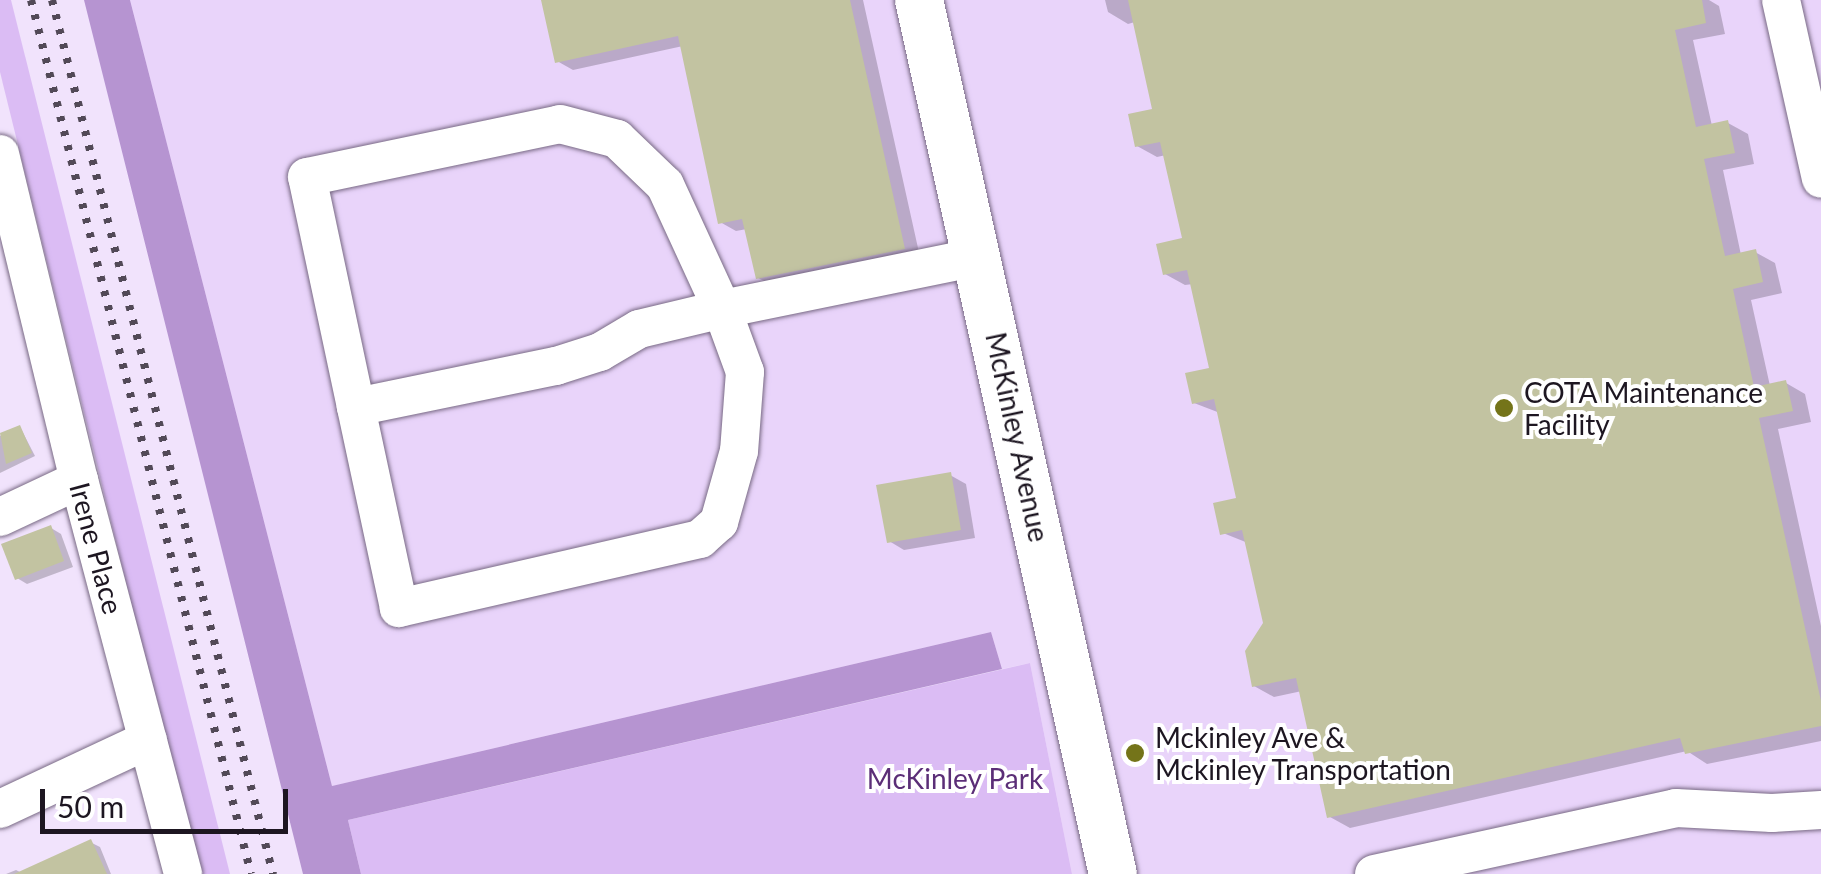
<!DOCTYPE html>
<html>
<head>
<meta charset="utf-8">
<style>
	body { margin:0 }
	#map { position:relative; width:1821px; height:874px; overflow:hidden; background:#f1e3fc; font-family:Lato,sans-serif }
	div>[style] { position:absolute }
	.built>* { inset:0; background:#e9d4fa }
	.green>* { inset:0; background:#dbbcf4 }
	.forest>* { inset:0; background:#b694d1 }
	.shadow>* { inset:0; background:#0003 }
	.building>* { inset:0; background:#c2c3a1 }
	.roads { filter:drop-shadow(0 0 2px #786984) drop-shadow(0 0 2px #786984) }
	.minor>* { height:38px; margin:-19px; padding:0 19px; transform-origin:19px; border-radius:19px; background:#fff }
	.major>* { height:48px; margin:-24px; padding:0 24px; transform-origin:24px; border-radius:24px; background:#fff }
	.rail>* { height:8px; margin-top:-4px; transform-origin:0; background:repeating-linear-gradient(90deg,#524957 0 5px,transparent 0 15px) }
	.dots>* { width:28px; height:28px; translate:-50% -50%; box-sizing:border-box; border:5px solid #fff; border-radius:50% }
	span { translate:-50% -50%; white-space:nowrap; text-align:center; line-height:1.15; -webkit-text-stroke:8px #fff; paint-order:stroke }
	.poi-label { font-size:28px; color:#1d1621 }
	.left { translate:0 -50%; text-align:left }
	.street-label { font-size:28px; color:#1d1621 }
	.park-label { font-size:28px; color:#5b2e77 }
	.scale { position:absolute; left:40px; top:789px; width:248px; height:45px; box-sizing:border-box; border:5px solid #1d1621; border-top:0; padding-left:12px; font-size:30px; line-height:35px; white-space:nowrap; color:#1d1621; -webkit-text-stroke:8px #fff; paint-order:stroke }
</style>
</head>
<body>
<div id="map">
	<div class="built">
		<div style="clip-path:polygon(130px 0,1821px 0,1821px 874px,1072px 874px,1030px 663px,1002px 669px,991px 632px,332px 786px)"></div>
	</div>
	<div class="green">
		<div style="clip-path:polygon(0 0,11px 0,230px 874px,198px 874px,0 72px)"></div>
		<div style="clip-path:polygon(1030px 663px,1072px 874px,361px 874px,348px 820px)"></div>
	</div>
	<div class="forest">
		<div style="clip-path:polygon(84px 0,130px 0,332px 786px,991px 632px,1002px 669px,348px 820px,361px 874px,303px 874px)"></div>
	</div>
	<div class="shadow">
		<div style="clip-path:polygon(544px 0,863px 0,920px 257px,774px 286px,758px 278px,747px 229px,736px 231px,720px 222px,683px 46px,573px 70px,557px 61px)"></div>
		<div style="clip-path:polygon(1105px 0,1709px 0,1719px 6px,1725px 34px,1693px 40px,1712px 126px,1728px 123px,1748px 134px,1754px 164px,1723px 170px,1741px 255px,1755px 252px,1775px 263px,1782px 293px,1751px 300px,1770px 386px,1786px 383px,1805px 394px,1811px 422px,1778px 429px,1821px 626px,1821px 741px,1707px 764px,1687px 751px,1350px 828px,1330px 817px,1302px 691px,1274px 697px,1254px 686px,1265px 623px,1248px 543px,1223px 533px,1239px 500px,1220px 413px,1194px 403px,1212px 370px,1193px 284px,1185px 285px,1165px 274px,1185px 240px,1166px 155px,1157px 157px,1137px 146px,1155px 111px,1135px 22px,1128px 24px,1108px 12px)"></div>
		<div style="clip-path:polygon(20px 427px,35px 456px,0 473px,0 436px)"></div>
		<div style="clip-path:polygon(950px 475px,966px 484px,975px 538px,904px 550px,889px 541px)"></div>
		<div style="clip-path:polygon(51px 528px,61px 534px,73px 567px,27px 584px,17px 578px)"></div>
		<div style="clip-path:polygon(90px 842px,100px 847px,111px 874px,6px 874px,16px 870px,22px 873px)"></div>
	</div>
	<div class="building">
		<div style="clip-path:polygon(541px 0,850px 0,905px 249px,756px 279px,742px 219px,718px 224px,678px 36px,555px 63px)"></div>
		<div style="clip-path:polygon(1128px 0,1702px 0,1706px 23px,1675px 30px,1696px 127px,1728px 120px,1735px 153px,1704px 159px,1725px 256px,1756px 249px,1763px 282px,1733px 289px,1754px 387px,1786px 380px,1793px 411px,1759px 418px,1821px 701px,1821px 726px,1685px 754px,1680px 738px,1327px 818px,1296px 678px,1252px 687px,1245px 651px,1263px 623px,1242px 530px,1220px 535px,1213px 503px,1236px 498px,1214px 399px,1192px 404px,1185px 373px,1209px 368px,1187px 270px,1163px 275px,1156px 244px,1182px 238px,1160px 142px,1135px 147px,1128px 114px,1152px 109px)"></div>
		<div style="clip-path:polygon(20px 425px,32px 453px,6px 464px,0 433px)"></div>
		<div style="clip-path:polygon(951px 472px,961px 530px,887px 543px,876px 485px)"></div>
		<div style="clip-path:polygon(51px 525px,64px 561px,15px 580px,1px 544px)"></div>
		<div style="clip-path:polygon(91px 839px,107px 874px,14px 874px)"></div>
	</div>
	<div class="roads">
		<div class="minor">
			<div style="left:1781px;top:0;width:183px;rotate:77.4deg"></div>
			<div style="left:0;top:154px;width:335px;rotate:76.4deg"></div>
			<div style="left:79px;top:480px;width:407px;rotate:75.2deg"></div>
			<div style="left:356px;top:407px;width:204px;rotate:-11.6deg"></div>
			<div style="left:556px;top:366px;width:46px;rotate:-17.7deg"></div>
			<div style="left:600px;top:352px;width:45px;rotate:-30.5deg"></div>
			<div style="left:639px;top:329px;width:85px;rotate:-13.5deg"></div>
			<div style="left:722px;top:309px;width:67px;rotate:69.9deg"></div>
			<div style="left:745px;top:372px;width:79px;rotate:94.3deg"></div>
			<div style="left:739px;top:451px;width:74px;rotate:105.7deg"></div>
			<div style="left:719px;top:522px;width:25px;rotate:138deg"></div>
			<div style="left:700px;top:539px;width:309px;rotate:167.1deg"></div>
			<div style="left:399px;top:608px;width:206px;rotate:-102.1deg"></div>
			<div style="left:356px;top:407px;width:235px;rotate:-102deg"></div>
			<div style="left:307px;top:177px;width:258px;rotate:-11.8deg"></div>
			<div style="left:560px;top:124px;width:59px;rotate:14.7deg"></div>
			<div style="left:617px;top:139px;width:66px;rotate:43.8deg"></div>
			<div style="left:665px;top:185px;width:136px;rotate:65.3deg"></div>
			<div style="left:722px;top:309px;width:261px;rotate:-11.5deg"></div>
			<div style="left:0;top:517px;width:87px;rotate:-25.1deg"></div>
			<div style="left:0;top:809px;width:163px;rotate:-25deg"></div>
			<div style="left:1374px;top:874px;width:309px;rotate:-12.3deg"></div>
			<div style="left:1676px;top:808px;width:96px;rotate:3deg"></div>
			<div style="left:1772px;top:813px;width:49px;rotate:-3.5deg"></div>
		</div>
		<div class="major">
			<div style="left:919px;top:0;width:895px;rotate:77.49deg"></div>
		</div>
	</div>
	<div class="rail">
		<div style="left:31px;top:0;width:901px;rotate:75.87deg"></div>
		<div style="left:52px;top:0;width:902px;rotate:75.81deg"></div>
	</div>
	<div class="dots">
		<div style="left:1504px;top:408px;background:#747419"></div>
		<div style="left:1135px;top:753px;background:#747419"></div>
	</div>
	<div class="poi-label">
		<span class="left" style="left:1524px;top:408px">COTA Maintenance<br>Facility</span>
		<span class="left" style="left:1155px;top:753px">Mckinley Ave &amp;<br>Mckinley Transportation</span>
	</div>
	<div class="street-label">
		<span style="left:1018px;top:437px;rotate:78deg">McKinley Avenue</span>
		<span style="left:97px;top:548px;rotate:75deg">Irene Place</span>
	</div>
	<div class="park-label">
		<span style="left:955px;top:778px">McKinley Park</span>
	</div>
	<div class="scale">50 m</div>
</div>
</body>
</html>
